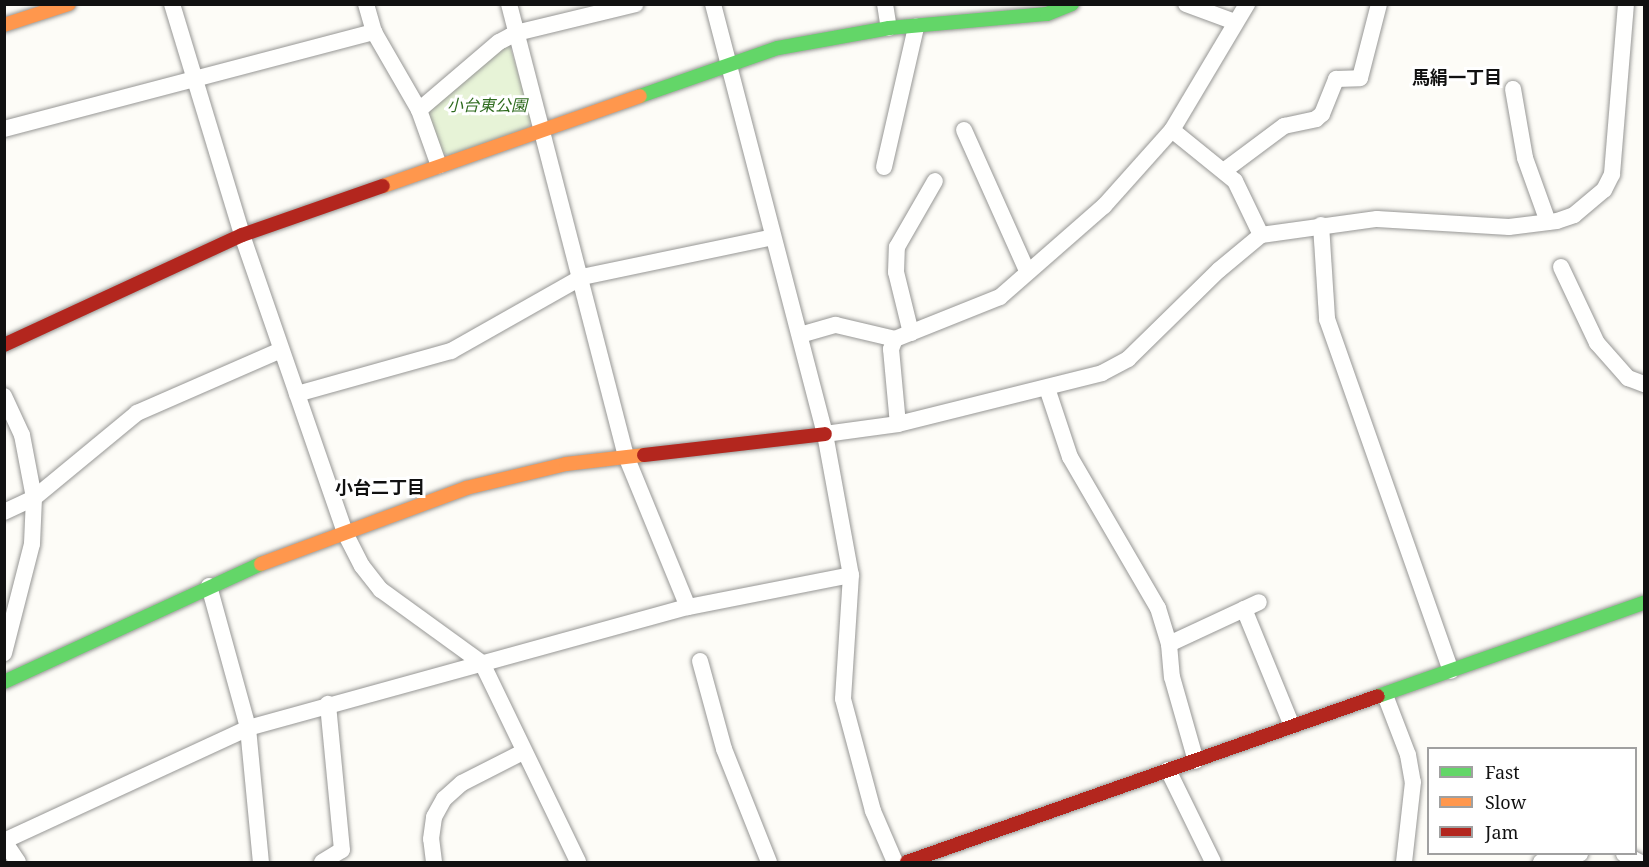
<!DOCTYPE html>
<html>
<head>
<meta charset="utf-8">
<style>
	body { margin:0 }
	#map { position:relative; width:1649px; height:867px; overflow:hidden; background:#fdfcf7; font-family:"Noto Serif","Noto Sans JP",serif }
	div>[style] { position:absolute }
	.green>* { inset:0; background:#e7f3d7 }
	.roads { filter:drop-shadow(0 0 2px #979795) drop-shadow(0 0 2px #979795) }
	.street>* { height:16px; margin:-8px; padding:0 8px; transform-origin:8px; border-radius:8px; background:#fffffe }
	.fast>* { height:14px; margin:-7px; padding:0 7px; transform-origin:7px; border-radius:7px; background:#63d668 }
	.slow>* { height:14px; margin:-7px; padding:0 7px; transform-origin:7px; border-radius:7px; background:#ff974d }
	.jam>* { height:14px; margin:-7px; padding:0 7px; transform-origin:7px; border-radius:7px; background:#b3261e }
	span { translate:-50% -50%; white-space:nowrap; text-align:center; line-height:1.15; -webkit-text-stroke:6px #fff; paint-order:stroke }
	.park-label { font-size:16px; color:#2f6b1f; font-style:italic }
	.neighbourhood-label { font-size:18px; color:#111; font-weight:700 }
	.frame { position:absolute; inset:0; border:6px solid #111; pointer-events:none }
	.legend { position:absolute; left:1427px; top:747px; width:210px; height:108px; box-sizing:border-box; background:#fff; border:2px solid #a0a0a0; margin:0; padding:8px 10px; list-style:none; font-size:18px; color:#111 }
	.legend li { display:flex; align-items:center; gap:12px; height:30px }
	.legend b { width:30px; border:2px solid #a0a0a0 }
</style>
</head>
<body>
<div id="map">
	<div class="green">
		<div style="clip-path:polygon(501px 45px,510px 46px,532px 120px,526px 131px,450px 156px,440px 151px,428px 116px,433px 104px)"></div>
	</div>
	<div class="roads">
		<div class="street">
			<div style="left:172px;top:4px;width:241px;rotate:73.1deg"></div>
			<div style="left:242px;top:235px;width:315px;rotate:70.9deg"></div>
			<div style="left:345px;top:533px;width:37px;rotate:63deg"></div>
			<div style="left:362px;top:566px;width:31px;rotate:52deg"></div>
			<div style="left:381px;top:590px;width:125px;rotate:35.9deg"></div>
			<div style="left:482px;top:663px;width:221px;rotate:64.2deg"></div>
			<div style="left:366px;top:4px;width:29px;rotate:74deg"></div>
			<div style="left:374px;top:32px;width:90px;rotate:60deg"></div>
			<div style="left:419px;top:110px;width:59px;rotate:70.3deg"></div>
			<div style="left:509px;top:4px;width:467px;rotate:75.5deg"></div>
			<div style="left:626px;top:456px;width:163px;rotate:67.7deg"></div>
			<div style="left:713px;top:4px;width:444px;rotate:75.4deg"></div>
			<div style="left:825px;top:434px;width:143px;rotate:79.6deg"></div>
			<div style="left:851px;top:575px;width:124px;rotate:93.7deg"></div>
			<div style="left:843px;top:699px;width:116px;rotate:75deg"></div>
			<div style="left:873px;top:811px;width:56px;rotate:66.7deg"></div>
			<div style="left:885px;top:4px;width:24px;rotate:81deg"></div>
			<div style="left:1186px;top:4px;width:52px;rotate:20.2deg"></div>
			<div style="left:1513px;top:89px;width:70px;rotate:80.1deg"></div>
			<div style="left:1525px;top:158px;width:68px;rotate:70.2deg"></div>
			<div style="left:419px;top:110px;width:105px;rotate:-40.4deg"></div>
			<div style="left:499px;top:42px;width:19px;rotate:-28deg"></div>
			<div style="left:516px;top:33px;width:123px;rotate:-13.6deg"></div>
			<div style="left:4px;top:129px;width:383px;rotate:-14.7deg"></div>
			<div style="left:964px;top:130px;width:154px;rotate:65.9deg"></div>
			<div style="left:1172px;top:130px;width:81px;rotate:39deg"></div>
			<div style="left:1235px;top:181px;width:60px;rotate:64.3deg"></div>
			<div style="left:884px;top:167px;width:144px;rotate:-77.1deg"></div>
			<div style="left:1225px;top:170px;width:74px;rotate:-36.7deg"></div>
			<div style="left:1284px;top:126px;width:33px;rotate:-12deg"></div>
			<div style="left:1316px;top:119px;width:8px;rotate:-40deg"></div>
			<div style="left:1322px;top:114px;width:38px;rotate:-68deg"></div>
			<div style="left:1336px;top:79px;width:24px;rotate:-2deg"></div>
			<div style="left:1360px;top:78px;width:76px;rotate:-75.6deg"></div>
			<div style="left:1321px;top:225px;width:94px;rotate:86.3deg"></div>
			<div style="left:1327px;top:319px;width:373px;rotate:70.6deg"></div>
			<div style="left:1561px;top:267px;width:84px;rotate:64.7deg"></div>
			<div style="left:1597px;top:343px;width:47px;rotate:48.5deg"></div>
			<div style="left:1628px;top:378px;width:17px;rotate:21deg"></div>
			<div style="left:911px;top:333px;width:63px;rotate:-103.8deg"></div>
			<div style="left:896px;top:272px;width:25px;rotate:-88deg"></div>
			<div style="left:897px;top:247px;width:76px;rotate:-60.1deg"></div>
			<div style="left:800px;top:335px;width:37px;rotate:-16deg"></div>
			<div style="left:836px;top:325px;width:61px;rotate:13.3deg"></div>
			<div style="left:895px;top:339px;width:113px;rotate:-21.8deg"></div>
			<div style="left:1000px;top:297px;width:138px;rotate:-41.2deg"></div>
			<div style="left:1104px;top:206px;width:102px;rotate:-48.2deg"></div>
			<div style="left:1172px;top:130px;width:147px;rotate:-59.2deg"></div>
			<div style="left:895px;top:339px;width:11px;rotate:112deg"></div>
			<div style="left:891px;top:349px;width:75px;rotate:84.7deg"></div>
			<div style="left:1047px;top:388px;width:73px;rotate:71.6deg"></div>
			<div style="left:1070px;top:457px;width:175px;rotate:59.8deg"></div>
			<div style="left:1158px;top:608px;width:38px;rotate:73deg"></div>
			<div style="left:1169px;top:644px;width:33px;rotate:85deg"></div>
			<div style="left:1172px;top:677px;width:87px;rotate:74.1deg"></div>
			<div style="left:297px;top:394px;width:160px;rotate:-15.6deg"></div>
			<div style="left:451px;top:351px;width:150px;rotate:-29.5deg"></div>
			<div style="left:582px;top:277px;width:195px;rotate:-11.8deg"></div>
			<div style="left:4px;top:396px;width:43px;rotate:65.2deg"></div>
			<div style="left:22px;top:435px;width:64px;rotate:79.2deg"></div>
			<div style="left:34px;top:498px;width:46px;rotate:92.5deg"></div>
			<div style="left:32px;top:544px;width:113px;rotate:104.4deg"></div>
			<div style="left:825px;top:434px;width:74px;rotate:-7.8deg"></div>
			<div style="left:898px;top:424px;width:210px;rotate:-14deg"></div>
			<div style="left:1102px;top:373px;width:30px;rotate:-28deg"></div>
			<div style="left:1128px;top:359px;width:127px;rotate:-44.4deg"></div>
			<div style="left:1219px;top:270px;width:55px;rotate:-39.8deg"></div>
			<div style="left:1261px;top:235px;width:117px;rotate:-7.9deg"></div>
			<div style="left:1377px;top:219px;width:132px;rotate:3.5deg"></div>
			<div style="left:1509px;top:227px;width:48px;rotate:-7.1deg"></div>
			<div style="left:1557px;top:221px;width:18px;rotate:-19deg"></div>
			<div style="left:1574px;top:215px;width:39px;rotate:-40deg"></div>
			<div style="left:1604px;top:190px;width:18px;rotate:-63deg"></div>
			<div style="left:1612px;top:174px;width:171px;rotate:-85.3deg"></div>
			<div style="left:4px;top:512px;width:33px;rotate:-25deg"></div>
			<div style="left:34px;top:498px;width:134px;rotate:-39.5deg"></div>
			<div style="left:137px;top:413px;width:157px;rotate:-23.6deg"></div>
			<div style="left:209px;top:586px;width:147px;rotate:74.6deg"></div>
			<div style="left:248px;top:728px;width:135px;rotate:84.5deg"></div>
			<div style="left:1244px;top:609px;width:126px;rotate:67.7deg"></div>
			<div style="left:1169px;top:644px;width:99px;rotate:-25deg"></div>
			<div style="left:700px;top:661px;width:91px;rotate:74.7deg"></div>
			<div style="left:724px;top:749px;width:122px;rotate:68.3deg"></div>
			<div style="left:1385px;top:695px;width:64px;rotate:69deg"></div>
			<div style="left:1408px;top:755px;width:27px;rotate:80deg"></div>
			<div style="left:1413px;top:782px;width:81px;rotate:96.4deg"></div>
			<div style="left:1168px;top:770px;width:102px;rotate:63.9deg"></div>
			<div style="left:1624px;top:854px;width:17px;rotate:28deg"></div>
			<div style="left:18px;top:862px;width:25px;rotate:-124deg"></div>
			<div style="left:4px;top:841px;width:269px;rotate:-24.8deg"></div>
			<div style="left:248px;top:728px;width:456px;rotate:-15.4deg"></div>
			<div style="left:688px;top:607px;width:166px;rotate:-11.1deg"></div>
			<div style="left:322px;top:862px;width:23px;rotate:-31deg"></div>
			<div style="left:342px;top:850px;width:147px;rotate:-95.5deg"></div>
			<div style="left:434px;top:862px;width:23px;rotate:-97deg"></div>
			<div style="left:431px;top:839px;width:22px;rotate:-82deg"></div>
			<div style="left:434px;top:817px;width:21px;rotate:-61deg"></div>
			<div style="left:444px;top:799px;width:24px;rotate:-42deg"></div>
			<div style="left:462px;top:783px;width:68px;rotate:-26.9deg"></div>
			<div style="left:1541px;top:862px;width:40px;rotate:-12deg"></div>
		</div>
		<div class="fast">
			<div style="left:640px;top:96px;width:146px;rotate:-19.2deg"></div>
			<div style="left:778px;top:48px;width:113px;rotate:-10.2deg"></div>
			<div style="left:889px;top:28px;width:159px;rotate:-5.1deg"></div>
			<div style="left:1047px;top:14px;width:27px;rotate:-22deg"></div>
			<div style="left:4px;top:682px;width:283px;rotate:-24.7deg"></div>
			<div style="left:1378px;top:696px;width:282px;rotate:-19.3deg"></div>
		</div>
		<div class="slow">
			<div style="left:4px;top:25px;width:68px;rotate:-17.9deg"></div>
			<div style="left:383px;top:186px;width:272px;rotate:-19.3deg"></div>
			<div style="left:261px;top:564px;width:219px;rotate:-20.3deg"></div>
			<div style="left:466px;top:488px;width:103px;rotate:-13.5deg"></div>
			<div style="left:566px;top:464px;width:79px;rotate:-6.6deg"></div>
		</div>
		<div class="jam">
			<div style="left:4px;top:345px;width:262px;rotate:-24.8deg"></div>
			<div style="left:242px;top:235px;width:149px;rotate:-19.2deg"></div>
			<div style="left:644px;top:455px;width:182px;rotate:-6.6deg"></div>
			<div style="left:907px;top:862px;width:499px;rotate:-19.4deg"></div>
		</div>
	</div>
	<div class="park-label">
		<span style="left:487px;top:105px">小台東公園</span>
	</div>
	<div class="neighbourhood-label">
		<span style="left:1457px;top:77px">馬絹一丁目</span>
		<span style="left:380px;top:487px">小台二丁目</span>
	</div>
	<div class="frame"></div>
	<ul class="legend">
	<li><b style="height:8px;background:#63d668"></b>Fast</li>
	<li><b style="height:8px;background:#ff974d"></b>Slow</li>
	<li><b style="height:8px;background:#b3261e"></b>Jam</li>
	</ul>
</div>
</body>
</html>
